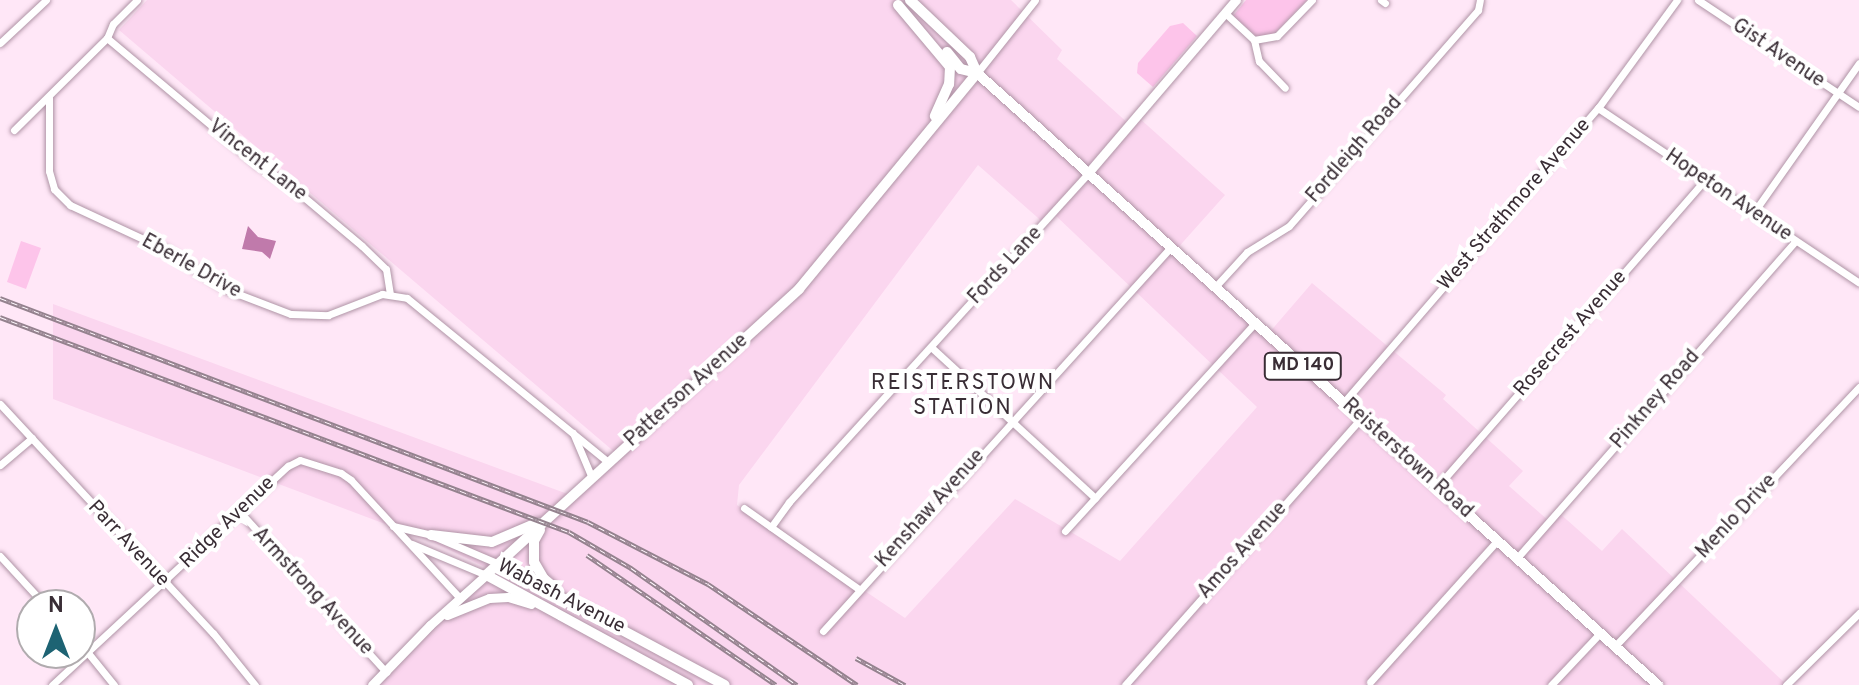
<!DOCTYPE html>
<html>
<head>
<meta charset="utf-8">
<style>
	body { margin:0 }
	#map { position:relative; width:1859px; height:685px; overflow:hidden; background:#ffe7f7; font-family:Overpass,sans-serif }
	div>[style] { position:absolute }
	.built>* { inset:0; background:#fbd6ef }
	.green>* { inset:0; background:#fdc4ea }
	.water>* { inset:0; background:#c07aab }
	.roads { filter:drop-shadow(0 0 2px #b094a6) drop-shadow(0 0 2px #b094a6) }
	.street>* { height:7px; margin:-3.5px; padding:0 3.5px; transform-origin:3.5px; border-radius:3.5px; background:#fff }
	.secondary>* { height:9px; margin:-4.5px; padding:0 4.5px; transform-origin:4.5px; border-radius:4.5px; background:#fff }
	.primary>* { height:10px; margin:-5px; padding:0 5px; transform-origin:5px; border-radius:5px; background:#fff }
	.rail>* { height:5px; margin-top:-2.5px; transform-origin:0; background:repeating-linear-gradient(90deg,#fff 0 6px,#94828e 0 12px); box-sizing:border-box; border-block:2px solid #94828e }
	span { translate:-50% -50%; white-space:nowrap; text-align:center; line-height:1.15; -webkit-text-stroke:8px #fff; paint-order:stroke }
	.shield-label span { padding:2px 6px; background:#fff; border:2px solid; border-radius:6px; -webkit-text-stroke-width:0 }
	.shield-label { font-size:18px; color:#392d35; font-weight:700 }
	.street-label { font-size:20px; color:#392d35 }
	.neighbourhood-label { font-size:22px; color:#392d35; letter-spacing:2px }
	.north { position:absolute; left:16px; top:589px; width:80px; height:80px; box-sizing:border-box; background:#fff; border:2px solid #b0abae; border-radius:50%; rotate:0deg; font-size:22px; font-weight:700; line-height:32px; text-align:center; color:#392d35 }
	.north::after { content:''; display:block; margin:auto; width:28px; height:36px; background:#1d6373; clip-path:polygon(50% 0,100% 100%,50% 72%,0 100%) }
</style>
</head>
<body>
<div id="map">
	<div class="built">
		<div style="clip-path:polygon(evenodd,147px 0,1011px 0,1062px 50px,1057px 59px,1130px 125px,1138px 117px,1225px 195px,1175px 251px,1268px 334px,1312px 283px,1446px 395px,1443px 399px,1523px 471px,1509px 486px,1549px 521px,1558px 512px,1602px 551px,1622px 529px,1787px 685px,366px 685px,491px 570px,433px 542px,53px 399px,53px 304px,573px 496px,618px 455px,119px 30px,147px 0,978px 165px,1046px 225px,1054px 214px,1257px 407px,1120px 561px,1015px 499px,905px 618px,737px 505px,739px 485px,978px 165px)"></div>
	</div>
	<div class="green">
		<div style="clip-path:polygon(1246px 0,1307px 0,1272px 36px,1257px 37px,1233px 16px)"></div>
		<div style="clip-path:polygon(1183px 23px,1197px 36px,1153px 87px,1137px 73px,1138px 63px,1170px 26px)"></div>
		<div style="clip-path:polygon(21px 241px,41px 248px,26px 289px,7px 282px)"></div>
	</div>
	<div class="water">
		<div style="clip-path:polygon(248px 226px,258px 237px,276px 241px,270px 259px,262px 252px,242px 249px)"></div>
	</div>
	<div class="roads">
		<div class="street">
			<div style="left:1381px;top:0;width:5px;rotate:37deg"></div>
			<div style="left:1698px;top:0;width:193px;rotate:33.6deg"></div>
			<div style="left:1225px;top:13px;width:40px;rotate:43deg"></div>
			<div style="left:1254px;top:40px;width:22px;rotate:77deg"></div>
			<div style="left:1259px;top:61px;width:37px;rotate:46deg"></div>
			<div style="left:107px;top:38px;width:196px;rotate:40deg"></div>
			<div style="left:257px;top:164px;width:34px;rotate:32deg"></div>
			<div style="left:286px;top:182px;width:99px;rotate:40.1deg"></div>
			<div style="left:362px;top:246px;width:33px;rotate:44deg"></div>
			<div style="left:386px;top:269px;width:25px;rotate:81deg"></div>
			<div style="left:1254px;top:40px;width:23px;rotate:-10deg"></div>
			<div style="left:1277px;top:36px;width:50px;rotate:-45.8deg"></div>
			<div style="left:0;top:43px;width:63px;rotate:-43.1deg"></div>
			<div style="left:977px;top:73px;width:93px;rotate:-51.5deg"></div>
			<div style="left:49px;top:97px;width:74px;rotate:90deg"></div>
			<div style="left:49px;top:171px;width:19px;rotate:74deg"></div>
			<div style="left:54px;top:189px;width:23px;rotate:45deg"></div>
			<div style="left:70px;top:205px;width:105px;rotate:24.9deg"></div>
			<div style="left:165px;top:249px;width:75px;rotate:33.1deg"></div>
			<div style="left:228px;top:290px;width:67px;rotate:20.9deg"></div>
			<div style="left:291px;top:314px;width:37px;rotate:2deg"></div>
			<div style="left:328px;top:315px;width:58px;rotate:-21.3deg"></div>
			<div style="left:382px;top:294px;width:25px;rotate:9deg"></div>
			<div style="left:407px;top:298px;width:259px;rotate:39.2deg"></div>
			<div style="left:1598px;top:108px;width:314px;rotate:33.8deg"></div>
			<div style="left:14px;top:130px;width:131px;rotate:-44.7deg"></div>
			<div style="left:107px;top:38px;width:15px;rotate:-67deg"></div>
			<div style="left:113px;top:24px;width:34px;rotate:-45deg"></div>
			<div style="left:1754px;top:212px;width:182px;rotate:-54.8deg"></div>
			<div style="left:1215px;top:287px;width:47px;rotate:-47.6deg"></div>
			<div style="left:1247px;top:252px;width:49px;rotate:-31.8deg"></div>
			<div style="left:1289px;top:226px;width:287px;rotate:-48.8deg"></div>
			<div style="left:1478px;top:10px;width:10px;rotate:-79deg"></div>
			<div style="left:931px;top:347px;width:223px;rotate:42.6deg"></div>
			<div style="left:1344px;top:402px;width:389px;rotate:-49.2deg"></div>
			<div style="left:1598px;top:108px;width:134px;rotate:-53.8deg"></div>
			<div style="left:0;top:404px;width:313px;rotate:47.1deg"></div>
			<div style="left:213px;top:633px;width:67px;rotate:51.1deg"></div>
			<div style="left:573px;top:433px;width:49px;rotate:67.1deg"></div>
			<div style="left:0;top:465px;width:42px;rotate:-40.2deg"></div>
			<div style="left:1437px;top:487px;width:408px;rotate:-48.9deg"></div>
			<div style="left:744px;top:508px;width:141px;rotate:35.2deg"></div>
			<div style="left:240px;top:512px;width:217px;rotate:47.6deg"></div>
			<div style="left:393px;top:526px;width:39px;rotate:13deg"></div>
			<div style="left:431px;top:535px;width:74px;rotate:23.1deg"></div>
			<div style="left:771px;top:527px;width:31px;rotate:-54deg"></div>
			<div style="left:789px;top:502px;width:445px;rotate:-47.7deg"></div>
			<div style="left:1065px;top:531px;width:282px;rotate:-47.6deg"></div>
			<div style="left:412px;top:544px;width:80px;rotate:22.7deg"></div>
			<div style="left:0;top:556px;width:67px;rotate:47.4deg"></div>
			<div style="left:1517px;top:558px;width:421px;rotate:-48.7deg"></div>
			<div style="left:823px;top:631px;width:518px;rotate:-47.82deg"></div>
			<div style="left:80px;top:643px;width:54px;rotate:51deg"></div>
			<div style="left:1615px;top:646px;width:356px;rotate:-46.7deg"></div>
			<div style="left:1370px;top:682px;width:190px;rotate:-48deg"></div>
			<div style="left:52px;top:685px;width:322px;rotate:-42.9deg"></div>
			<div style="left:288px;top:466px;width:13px;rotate:-27deg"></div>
			<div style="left:300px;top:460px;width:43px;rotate:17.6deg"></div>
			<div style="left:341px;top:473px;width:12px;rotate:35deg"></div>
			<div style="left:351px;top:480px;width:161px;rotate:47.3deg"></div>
			<div style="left:1125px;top:685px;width:356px;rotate:-48.5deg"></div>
			<div style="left:1551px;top:685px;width:71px;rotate:-46.7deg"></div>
			<div style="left:1786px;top:685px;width:103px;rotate:-44.6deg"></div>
		</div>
		<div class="secondary">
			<div style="left:1088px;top:173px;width:228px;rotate:-49.5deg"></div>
			<div style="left:447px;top:615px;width:45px;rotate:-22deg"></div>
			<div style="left:489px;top:598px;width:19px;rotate:-3deg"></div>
			<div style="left:508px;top:597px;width:24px;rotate:17deg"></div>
			<div style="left:372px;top:685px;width:83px;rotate:-46deg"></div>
			<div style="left:430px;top:625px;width:75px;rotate:-41.8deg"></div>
		</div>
		<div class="primary">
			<div style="left:910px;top:0;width:83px;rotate:43.5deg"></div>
			<div style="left:970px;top:57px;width:17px;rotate:66deg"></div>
			<div style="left:977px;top:73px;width:916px;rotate:41.95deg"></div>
			<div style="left:898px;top:5px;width:81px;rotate:50deg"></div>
			<div style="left:950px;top:67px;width:17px;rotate:93deg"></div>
			<div style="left:949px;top:84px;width:35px;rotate:114deg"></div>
			<div style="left:947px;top:52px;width:22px;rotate:51deg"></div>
			<div style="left:961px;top:69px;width:16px;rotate:14deg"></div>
			<div style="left:540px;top:530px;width:13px;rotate:119deg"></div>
			<div style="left:534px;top:541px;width:21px;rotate:90deg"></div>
			<div style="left:534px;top:562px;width:20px;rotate:60deg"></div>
			<div style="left:544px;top:579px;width:14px;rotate:39deg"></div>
			<div style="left:431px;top:535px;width:61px;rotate:6.5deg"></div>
			<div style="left:492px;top:542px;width:49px;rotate:-22.9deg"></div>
			<div style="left:499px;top:564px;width:256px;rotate:28.2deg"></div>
			<div style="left:688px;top:685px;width:230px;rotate:-151.4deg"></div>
			<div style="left:486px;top:575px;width:424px;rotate:-42.4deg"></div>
			<div style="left:799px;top:289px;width:280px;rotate:-50.5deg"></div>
		</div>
	</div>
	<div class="rail">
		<div style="left:0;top:298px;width:629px;rotate:20.85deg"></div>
		<div style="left:588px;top:522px;width:135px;rotate:27.3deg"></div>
		<div style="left:708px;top:584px;width:180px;rotate:34.1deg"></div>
		<div style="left:0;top:317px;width:608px;rotate:20.7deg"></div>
		<div style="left:569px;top:532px;width:72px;rotate:30.1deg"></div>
		<div style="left:631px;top:568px;width:203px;rotate:35.2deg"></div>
		<div style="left:587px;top:555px;width:229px;rotate:34.5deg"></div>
		<div style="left:856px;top:658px;width:56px;rotate:28.9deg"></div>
	</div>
	<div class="shield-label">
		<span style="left:1303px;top:366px">MD 140</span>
	</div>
	<div class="street-label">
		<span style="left:1778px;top:54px;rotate:34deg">Gist Avenue</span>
		<span style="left:1355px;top:150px;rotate:-49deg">Fordleigh Road</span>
		<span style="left:257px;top:161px;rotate:38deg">Vincent Lane</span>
		<span style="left:1728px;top:196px;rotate:34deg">Hopeton Avenue</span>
		<span style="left:1515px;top:205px;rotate:-49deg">West Strathmore Avenue</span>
		<span style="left:1006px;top:266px;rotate:-47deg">Fords Lane</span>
		<span style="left:191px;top:267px;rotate:29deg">Eberle Drive</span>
		<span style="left:1571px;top:334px;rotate:-49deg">Rosecrest Avenue</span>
		<span style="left:687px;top:391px;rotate:-42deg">Patterson Avenue</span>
		<span style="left:1656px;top:400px;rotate:-49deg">Pinkney Road</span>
		<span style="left:1407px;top:459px;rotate:42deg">Reisterstown Road</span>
		<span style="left:931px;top:509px;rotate:-48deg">Kenshaw Avenue</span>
		<span style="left:1737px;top:517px;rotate:-47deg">Menlo Drive</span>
		<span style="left:228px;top:523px;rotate:-44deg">Ridge Avenue</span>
		<span style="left:128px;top:544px;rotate:47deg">Parr Avenue</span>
		<span style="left:1243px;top:551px;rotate:-48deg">Amos Avenue</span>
		<span style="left:312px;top:592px;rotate:47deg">Armstrong Avenue</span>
		<span style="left:561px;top:597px;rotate:27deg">Wabash Avenue</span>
	</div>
	<div class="neighbourhood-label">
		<span style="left:963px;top:396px">REISTERSTOWN<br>STATION</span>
	</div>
	<div class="north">N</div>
</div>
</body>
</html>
